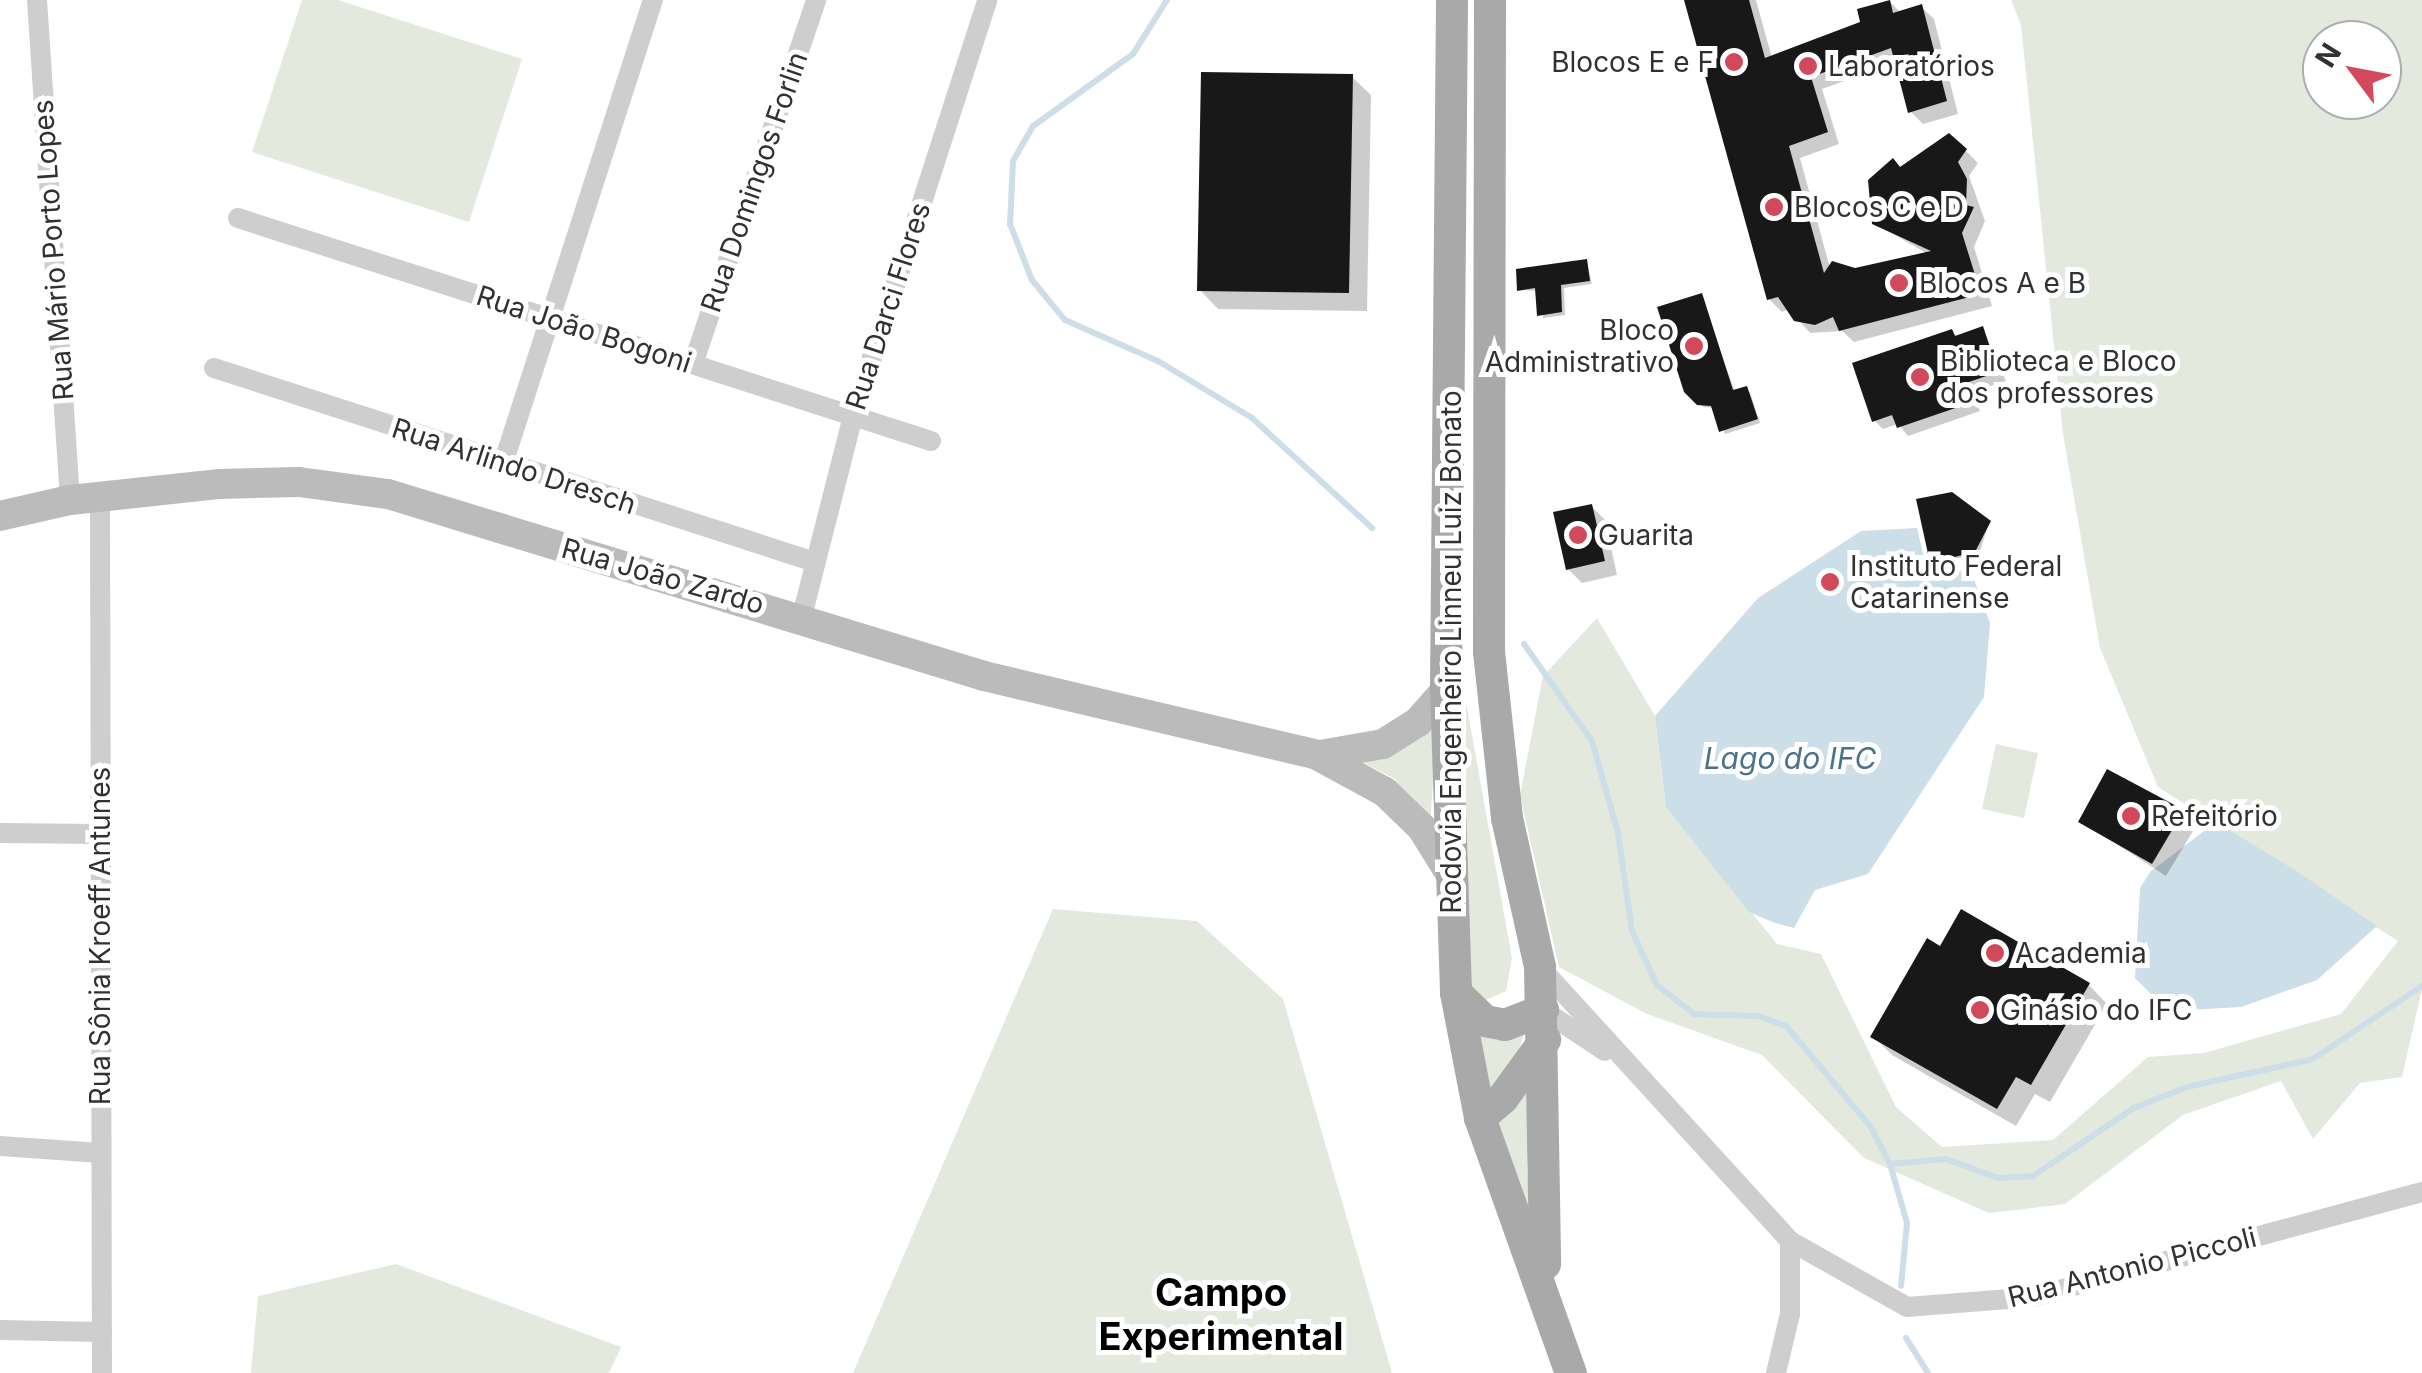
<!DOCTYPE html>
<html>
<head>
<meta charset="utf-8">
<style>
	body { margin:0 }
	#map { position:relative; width:2422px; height:1373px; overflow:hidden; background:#fff; font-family:Inter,sans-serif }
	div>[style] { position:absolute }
	.green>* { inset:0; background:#e4e9de }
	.water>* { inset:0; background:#ccdee7 }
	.shadow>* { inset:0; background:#0003 }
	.stream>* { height:6px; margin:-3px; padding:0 3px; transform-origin:3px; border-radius:3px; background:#ccdee7 }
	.building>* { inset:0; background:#181818 }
	.minor>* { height:20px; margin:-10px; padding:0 10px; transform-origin:10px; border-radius:10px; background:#cecece }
	.secondary>* { height:30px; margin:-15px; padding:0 15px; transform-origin:15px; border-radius:15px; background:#bbb }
	.primary>* { height:32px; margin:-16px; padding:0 16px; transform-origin:16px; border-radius:16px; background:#a9a9a9 }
	.dots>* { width:28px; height:28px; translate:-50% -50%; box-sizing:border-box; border:5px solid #fff; border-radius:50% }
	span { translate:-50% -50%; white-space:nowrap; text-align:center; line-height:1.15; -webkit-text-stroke:10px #fff; paint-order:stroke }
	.poi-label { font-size:28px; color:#313131 }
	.right { translate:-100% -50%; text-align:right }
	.left { translate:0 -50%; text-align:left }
	.street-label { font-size:28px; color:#313131 }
	.water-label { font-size:30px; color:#48738a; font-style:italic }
	.district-label { font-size:38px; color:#000; font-weight:700 }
	.north { position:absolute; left:2302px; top:20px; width:100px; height:100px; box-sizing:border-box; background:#fff; border:2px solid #adadad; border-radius:50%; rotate:302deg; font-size:28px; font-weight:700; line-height:40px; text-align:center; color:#313131 }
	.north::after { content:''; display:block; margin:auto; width:35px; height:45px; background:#d1495a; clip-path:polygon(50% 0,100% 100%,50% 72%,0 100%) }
</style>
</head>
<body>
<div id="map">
	<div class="green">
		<div style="clip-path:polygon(302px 0,338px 0,522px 59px,469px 222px,252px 152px)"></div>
		<div style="clip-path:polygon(evenodd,2011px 0,2422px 0,2422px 989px,2402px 1077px,2360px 1083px,2313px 1139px,2281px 1081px,2183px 1115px,2065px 1204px,1989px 1213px,1864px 1158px,1762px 1055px,1647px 1014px,1559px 967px,1520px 795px,1543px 676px,1597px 618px,1655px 716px,1666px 807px,1777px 944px,1821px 954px,1896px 1107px,1942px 1147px,2053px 1140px,2148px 1057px,2204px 1053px,2341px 1014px,2398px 941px,2158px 787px,2100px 648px,2063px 434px,2021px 25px,2011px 0,2322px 40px,2382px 40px,2382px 100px,2322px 100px,2322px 40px)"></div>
		<div style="clip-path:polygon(1465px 696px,1512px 958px,1506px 991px,1481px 1002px,1471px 997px,1461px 775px)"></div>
		<div style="clip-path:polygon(1434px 719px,1434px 765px,1430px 829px,1395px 779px,1364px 763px,1402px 750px)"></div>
		<div style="clip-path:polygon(1996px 744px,2038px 753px,2024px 818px,1982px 809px)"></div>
		<div style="clip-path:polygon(1053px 909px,1197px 921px,1283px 999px,1392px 1373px,853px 1373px)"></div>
		<div style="clip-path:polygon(1527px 1024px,1514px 1067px,1486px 1100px,1479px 1032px)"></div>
		<div style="clip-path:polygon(1531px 1088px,1527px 1171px,1531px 1217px,1489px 1122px)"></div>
		<div style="clip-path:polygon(396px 1264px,621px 1347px,609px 1373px,251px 1373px,258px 1296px)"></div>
	</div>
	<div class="water">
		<div style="clip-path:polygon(1917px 528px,1927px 571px,1971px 571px,1990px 623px,1984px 697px,1868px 874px,1815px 890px,1794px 928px,1775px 923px,1749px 912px,1666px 807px,1655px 716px,1758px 598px,1861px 531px)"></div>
		<div style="clip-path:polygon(2216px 822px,2295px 870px,2377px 926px,2317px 980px,2241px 1007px,2188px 1010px,2153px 996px,2135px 978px,2140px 888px,2150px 872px)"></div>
	</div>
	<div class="shadow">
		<div style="clip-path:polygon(1691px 0,1756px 0,1772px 58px,1863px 24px,1889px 1px,1901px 13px,1921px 7px,1934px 19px,1958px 114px,1923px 124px,1911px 112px,1897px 62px,1822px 89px,1839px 144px,1800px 158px,1830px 268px,1855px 270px,1928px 254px,1874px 223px,1901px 169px,1966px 151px,1978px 163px,1969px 176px,1985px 221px,1974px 247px,1992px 306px,1854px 342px,1842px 331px,1810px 333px,1789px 309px,1782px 312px,1769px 299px)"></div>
		<div style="clip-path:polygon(1352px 77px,1371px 95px,1367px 311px,1218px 309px,1200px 290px)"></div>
		<div style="clip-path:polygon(1587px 262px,1592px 284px,1564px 288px,1565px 315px,1543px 318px,1538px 291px,1519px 290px)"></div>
		<div style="clip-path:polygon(1701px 296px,1735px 392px,1750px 392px,1760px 423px,1725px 434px,1714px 408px,1703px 407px,1686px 390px)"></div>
		<div style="clip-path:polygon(1983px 329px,2006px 381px,1974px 392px,1980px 411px,1908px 436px,1898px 424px,1883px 429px,1874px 420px,1952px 332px,1958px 337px)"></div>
		<div style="clip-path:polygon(1591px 506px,1605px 520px,1617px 575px,1582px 583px,1568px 569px)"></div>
		<div style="clip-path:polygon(1989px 522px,1979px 555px,1933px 562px)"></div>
		<div style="clip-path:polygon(2182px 812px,2196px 826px,2166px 876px,2081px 821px)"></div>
		<div style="clip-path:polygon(1941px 949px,2089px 985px,2107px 1004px,2050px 1102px,2035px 1094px,2016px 1126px,1892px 1055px,1873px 1036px)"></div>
	</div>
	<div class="stream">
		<div style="left:1167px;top:0;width:64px;rotate:122.2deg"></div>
		<div style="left:1133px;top:54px;width:123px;rotate:144.2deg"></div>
		<div style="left:1033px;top:126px;width:40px;rotate:119.7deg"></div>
		<div style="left:1013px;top:161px;width:63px;rotate:92.7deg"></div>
		<div style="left:1010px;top:224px;width:60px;rotate:68.6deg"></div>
		<div style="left:1032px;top:280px;width:52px;rotate:50.5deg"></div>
		<div style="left:1065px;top:320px;width:102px;rotate:23.8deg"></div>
		<div style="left:1158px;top:361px;width:110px;rotate:31.2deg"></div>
		<div style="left:1252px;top:418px;width:163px;rotate:42.5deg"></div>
		<div style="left:1524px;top:644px;width:118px;rotate:55deg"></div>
		<div style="left:1592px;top:741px;width:96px;rotate:74.2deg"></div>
		<div style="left:1618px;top:833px;width:99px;rotate:81.9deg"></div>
		<div style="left:1632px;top:931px;width:60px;rotate:65.2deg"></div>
		<div style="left:1657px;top:985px;width:47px;rotate:38.1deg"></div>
		<div style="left:1694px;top:1014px;width:65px;rotate:1.8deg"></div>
		<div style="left:1759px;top:1016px;width:30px;rotate:21deg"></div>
		<div style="left:1787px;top:1027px;width:129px;rotate:50deg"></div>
		<div style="left:1870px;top:1126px;width:43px;rotate:62.2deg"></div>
		<div style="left:1890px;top:1164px;width:56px;rotate:-5.1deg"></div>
		<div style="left:1946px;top:1159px;width:55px;rotate:20.1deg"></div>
		<div style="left:1998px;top:1178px;width:35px;rotate:-3deg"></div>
		<div style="left:2033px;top:1176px;width:122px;rotate:-34deg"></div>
		<div style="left:2134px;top:1108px;width:57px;rotate:-21.6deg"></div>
		<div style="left:2187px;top:1087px;width:129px;rotate:-12.5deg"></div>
		<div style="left:2313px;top:1059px;width:131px;rotate:-33.8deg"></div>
		<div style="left:1890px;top:1164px;width:61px;rotate:73.9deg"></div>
		<div style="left:1907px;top:1223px;width:63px;rotate:95.4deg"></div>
		<div style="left:1906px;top:1338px;width:41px;rotate:57.8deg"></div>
	</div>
	<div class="building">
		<div style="clip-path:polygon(1684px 0,1749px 0,1765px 58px,1860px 22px,1857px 9px,1890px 0,1893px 13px,1922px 4px,1947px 101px,1908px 113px,1891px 48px,1811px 77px,1828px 132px,1789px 146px,1824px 273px,1832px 261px,1855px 268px,1931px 251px,1872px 224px,1868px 180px,1893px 158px,1900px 167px,1949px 133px,1967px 149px,1958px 162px,1967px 179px,1966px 205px,1974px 207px,1962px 233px,1981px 294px,1839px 331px,1833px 317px,1815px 325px,1794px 321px,1778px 297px,1767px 300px)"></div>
		<div style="clip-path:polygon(1201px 72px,1353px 74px,1349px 293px,1197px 291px)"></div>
		<div style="clip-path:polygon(1587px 259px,1590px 281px,1561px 285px,1562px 312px,1537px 316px,1535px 288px,1517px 291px,1516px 269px)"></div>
		<div style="clip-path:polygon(1702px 293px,1733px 390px,1747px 386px,1758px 419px,1719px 432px,1711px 406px,1697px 405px,1684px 392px,1657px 307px)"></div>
		<div style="clip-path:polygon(1983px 326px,1998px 372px,1966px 383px,1973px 402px,1897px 428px,1892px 415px,1872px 422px,1852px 363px,1952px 329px,1955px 336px)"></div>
		<div style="clip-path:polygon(1952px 492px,1991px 521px,1975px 552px,1930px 563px,1916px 499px)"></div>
		<div style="clip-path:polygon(1592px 504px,1605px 561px,1566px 570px,1553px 512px)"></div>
		<div style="clip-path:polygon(2107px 769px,2184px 810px,2152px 864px,2078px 822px)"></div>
		<div style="clip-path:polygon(1961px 909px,2090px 983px,2031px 1085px,2016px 1077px,1997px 1109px,1870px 1037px,1927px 938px,1940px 946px)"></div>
	</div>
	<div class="minor">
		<div style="left:37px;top:0;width:501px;rotate:86.22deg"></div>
		<div style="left:238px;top:218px;width:728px;rotate:17.84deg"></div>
		<div style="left:693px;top:364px;width:384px;rotate:-71.3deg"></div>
		<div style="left:214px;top:368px;width:632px;rotate:17.89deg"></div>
		<div style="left:503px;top:464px;width:488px;rotate:-72.1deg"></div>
		<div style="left:100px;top:499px;width:874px;rotate:89.87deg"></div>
		<div style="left:802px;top:616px;width:206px;rotate:-75.7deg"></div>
		<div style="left:853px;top:416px;width:437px;rotate:-72.1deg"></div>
		<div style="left:0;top:833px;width:98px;rotate:0.6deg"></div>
		<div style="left:1540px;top:967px;width:371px;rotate:47.6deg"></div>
		<div style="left:1790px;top:1241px;width:134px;rotate:29.4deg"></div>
		<div style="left:1907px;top:1307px;width:126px;rotate:-4.5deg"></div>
		<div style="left:2033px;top:1297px;width:403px;rotate:-15.1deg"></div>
		<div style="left:1543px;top:1010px;width:74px;rotate:33.5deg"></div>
		<div style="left:0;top:1146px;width:101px;rotate:4deg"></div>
		<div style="left:0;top:1330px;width:102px;rotate:1.1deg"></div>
		<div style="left:1776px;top:1373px;width:61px;rotate:-76.7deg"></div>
		<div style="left:1790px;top:1314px;width:73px;rotate:-90deg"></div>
	</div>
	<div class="secondary">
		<div style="left:0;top:516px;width:72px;rotate:-12.9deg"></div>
		<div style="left:70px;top:500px;width:151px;rotate:-6.1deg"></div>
		<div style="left:220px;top:484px;width:79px;rotate:-1.5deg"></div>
		<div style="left:299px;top:482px;width:90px;rotate:7.7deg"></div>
		<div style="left:388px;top:494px;width:623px;rotate:16.98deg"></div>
		<div style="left:984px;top:676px;width:342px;rotate:13.3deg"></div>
		<div style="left:1317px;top:755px;width:77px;rotate:28.6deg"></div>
		<div style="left:1385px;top:792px;width:52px;rotate:44.2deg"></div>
		<div style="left:1422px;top:828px;width:53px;rotate:58.1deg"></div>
		<div style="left:1320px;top:755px;width:64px;rotate:-9.9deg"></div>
		<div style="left:1383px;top:744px;width:41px;rotate:-32.2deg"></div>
		<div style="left:1418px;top:722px;width:43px;rotate:-48.8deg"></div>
	</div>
	<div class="primary">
		<div style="left:1452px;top:0;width:690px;rotate:90.5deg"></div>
		<div style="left:1446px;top:690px;width:303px;rotate:88.1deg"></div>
		<div style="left:1456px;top:993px;width:127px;rotate:79.1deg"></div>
		<div style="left:1480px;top:1118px;width:271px;rotate:70.4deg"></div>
		<div style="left:1490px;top:0;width:652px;rotate:90.09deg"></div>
		<div style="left:1489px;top:652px;width:167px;rotate:83.8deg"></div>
		<div style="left:1507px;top:818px;width:153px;rotate:77.5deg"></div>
		<div style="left:1540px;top:967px;width:297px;rotate:89deg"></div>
		<div style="left:1456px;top:993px;width:40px;rotate:44deg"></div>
		<div style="left:1485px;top:1021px;width:20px;rotate:11deg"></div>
		<div style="left:1505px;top:1025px;width:41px;rotate:-21.5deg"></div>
		<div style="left:1480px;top:1118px;width:30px;rotate:-41deg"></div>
		<div style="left:1503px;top:1098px;width:72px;rotate:-54.1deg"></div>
	</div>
	<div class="dots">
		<div style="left:1734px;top:62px;background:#d1495a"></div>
		<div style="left:1808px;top:66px;background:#d1495a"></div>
		<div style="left:1774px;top:207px;background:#d1495a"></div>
		<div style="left:1899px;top:283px;background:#d1495a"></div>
		<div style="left:1694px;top:346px;background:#d1495a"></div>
		<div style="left:1920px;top:377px;background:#d1495a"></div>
		<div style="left:1578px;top:535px;background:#d1495a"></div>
		<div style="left:1830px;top:582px;background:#d1495a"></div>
		<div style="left:2131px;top:816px;background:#d1495a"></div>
		<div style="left:1995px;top:953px;background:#d1495a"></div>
		<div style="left:1980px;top:1010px;background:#d1495a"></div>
	</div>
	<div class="poi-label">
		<span class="right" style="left:1714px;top:62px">Blocos E e F</span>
		<span class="left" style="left:1828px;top:66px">Laboratórios</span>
		<span class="left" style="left:1794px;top:207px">Blocos C e D</span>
		<span class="left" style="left:1919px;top:283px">Blocos A e B</span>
		<span class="right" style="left:1674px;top:346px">Bloco<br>Administrativo</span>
		<span class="left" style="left:1940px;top:377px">Biblioteca e Bloco<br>dos professores</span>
		<span class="left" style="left:1598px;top:535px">Guarita</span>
		<span class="left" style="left:1850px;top:582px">Instituto Federal<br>Catarinense</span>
		<span class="left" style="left:2151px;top:816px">Refeitório</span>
		<span class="left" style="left:2015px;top:953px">Academia</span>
		<span class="left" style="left:2000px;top:1010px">Ginásio do IFC</span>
	</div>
	<div class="street-label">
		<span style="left:754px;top:182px;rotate:-71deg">Rua Domingos Forlin</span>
		<span style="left:53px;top:250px;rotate:-94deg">Rua Mário Porto Lopes</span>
		<span style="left:888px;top:306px;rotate:-72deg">Rua Darci Flores</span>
		<span style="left:584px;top:329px;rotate:18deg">Rua João Bogoni</span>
		<span style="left:514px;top:466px;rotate:18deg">Rua Arlindo Dresch</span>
		<span style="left:663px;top:576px;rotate:16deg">Rua João Zardo</span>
		<span style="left:1451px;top:652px;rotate:-90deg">Rodovia Engenheiro Linneu Luiz Bonato</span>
		<span style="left:100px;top:936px;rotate:-90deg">Rua Sônia Kroeff Antunes</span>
		<span style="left:2132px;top:1267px;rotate:-14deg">Rua Antonio Piccoli</span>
	</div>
	<div class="water-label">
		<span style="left:1790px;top:758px">Lago do IFC</span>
	</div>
	<div class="district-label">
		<span style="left:1221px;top:1315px">Campo<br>Experimental</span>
	</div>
	<div class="north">N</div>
</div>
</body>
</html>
